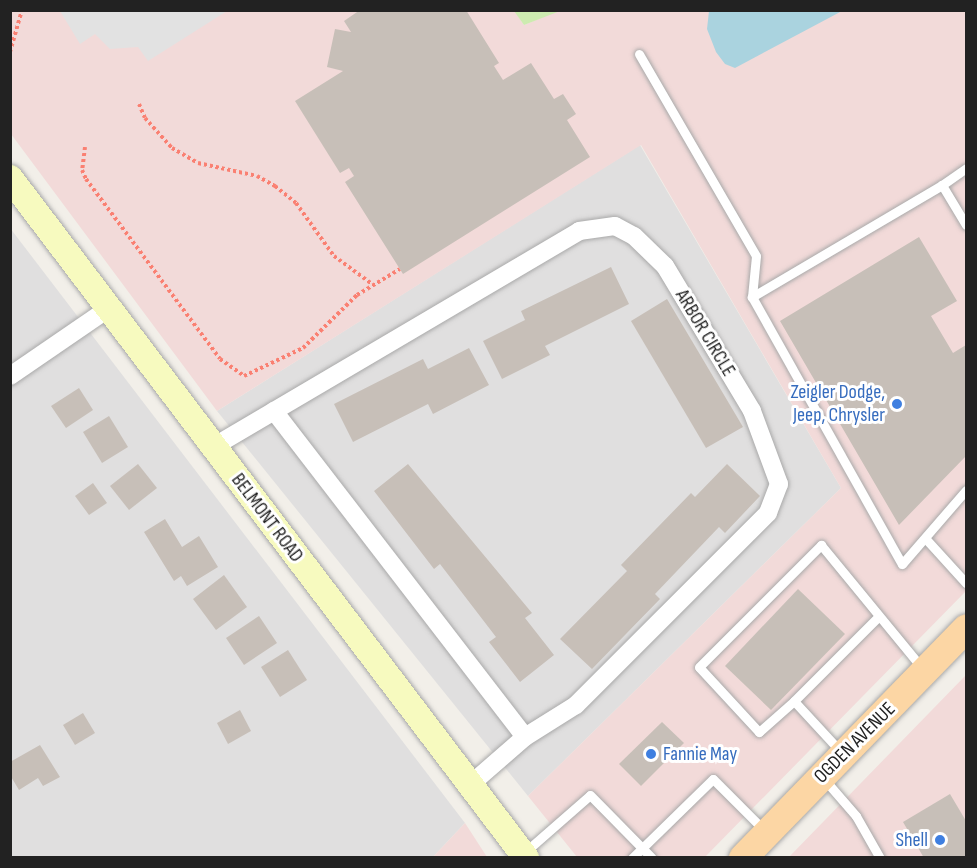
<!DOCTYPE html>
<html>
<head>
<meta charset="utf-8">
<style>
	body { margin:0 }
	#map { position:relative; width:977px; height:868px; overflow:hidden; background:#f2efe9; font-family:"Sofia Sans Condensed",sans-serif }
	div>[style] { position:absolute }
	.residential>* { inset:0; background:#e0dfdf }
	.commercial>* { inset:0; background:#f2dad9 }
	.grass>* { inset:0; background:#cdebb0 }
	.parking>* { inset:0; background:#e2e2e2 }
	.water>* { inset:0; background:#aad3df }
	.building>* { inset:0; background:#c7bfb8 }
	.path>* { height:4px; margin-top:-2px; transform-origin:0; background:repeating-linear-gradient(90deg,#fa8072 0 3px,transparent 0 6px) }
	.roads { filter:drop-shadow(0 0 2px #a9a9a9) drop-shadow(0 0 2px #a9a9a9) }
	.lane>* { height:9px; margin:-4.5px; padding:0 4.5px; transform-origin:4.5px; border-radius:4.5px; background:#fff }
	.street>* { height:18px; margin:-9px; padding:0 9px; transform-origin:9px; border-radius:9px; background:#fff }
	.secondary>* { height:26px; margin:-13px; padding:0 13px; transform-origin:13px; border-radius:13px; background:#f7fabf }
	.primary>* { height:28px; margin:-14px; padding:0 14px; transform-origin:14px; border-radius:14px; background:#fcd6a4 }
	.dots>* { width:16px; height:16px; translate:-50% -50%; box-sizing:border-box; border:3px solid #fff; border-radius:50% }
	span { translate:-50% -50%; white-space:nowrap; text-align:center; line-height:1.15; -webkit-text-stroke:6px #fff; paint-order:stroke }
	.street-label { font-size:20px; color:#222 }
	.shop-label { font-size:20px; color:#366cbe }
	.right { translate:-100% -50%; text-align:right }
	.left { translate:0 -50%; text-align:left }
	.frame { position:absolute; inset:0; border:12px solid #222; pointer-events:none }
</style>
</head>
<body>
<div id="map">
	<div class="residential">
		<div style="clip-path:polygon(640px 145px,841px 488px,528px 796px,217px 411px)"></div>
		<div style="clip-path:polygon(10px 228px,465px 823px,433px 857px,11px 857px)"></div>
	</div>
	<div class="commercial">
		<div style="clip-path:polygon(514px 10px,524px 25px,560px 10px,966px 11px,966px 591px,705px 857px,577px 857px,528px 796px,841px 488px,641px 145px,217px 411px,11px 134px,10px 11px)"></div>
		<div style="clip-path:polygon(966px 675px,966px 857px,789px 857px)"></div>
		<div style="clip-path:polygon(465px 823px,487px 857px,433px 857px)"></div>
	</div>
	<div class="grass">
		<div style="clip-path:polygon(514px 11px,560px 11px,524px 25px)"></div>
	</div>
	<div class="parking">
		<div style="clip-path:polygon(60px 11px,227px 11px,148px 61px,138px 47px,110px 49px,95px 34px,80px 44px)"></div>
	</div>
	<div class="water">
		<div style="clip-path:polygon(709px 11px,709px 10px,842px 11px,735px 68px,725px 64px,716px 52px,707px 29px)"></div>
	</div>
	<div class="building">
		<div style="clip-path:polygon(360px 10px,466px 10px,499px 63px,494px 66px,503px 80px,531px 63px,554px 99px,563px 94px,576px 114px,567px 120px,590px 157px,403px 274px,345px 182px,354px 176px,349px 168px,340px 173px,295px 101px,343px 71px,327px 67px,335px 29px,351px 32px,344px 21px)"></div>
		<div style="clip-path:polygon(919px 237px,957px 301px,931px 316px,953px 353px,966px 345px,966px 456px,899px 525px,780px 321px)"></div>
		<div style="clip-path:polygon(611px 267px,629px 304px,545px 346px,550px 355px,502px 379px,483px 341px,525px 320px,521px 311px)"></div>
		<div style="clip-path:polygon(667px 299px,743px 427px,706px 448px,631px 321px)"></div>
		<div style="clip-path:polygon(469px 348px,489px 385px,433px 414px,428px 404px,353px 442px,334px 404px,423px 359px,428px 369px)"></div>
		<div style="clip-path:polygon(79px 388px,93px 410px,66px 428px,51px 406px)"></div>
		<div style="clip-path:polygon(109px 416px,128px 447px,102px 463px,83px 432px)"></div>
		<div style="clip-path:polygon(138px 464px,157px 488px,129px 510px,110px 486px)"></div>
		<div style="clip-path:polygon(408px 464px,532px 613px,525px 618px,554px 655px,520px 682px,489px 642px,496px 637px,440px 564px,434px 569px,374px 491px)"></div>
		<div style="clip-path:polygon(727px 464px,760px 496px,725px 533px,719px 527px,655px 594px,660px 599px,592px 669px,560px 639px,627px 571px,621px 565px,691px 493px,695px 497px)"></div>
		<div style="clip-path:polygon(93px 483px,107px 503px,89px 515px,75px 496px)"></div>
		<div style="clip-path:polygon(165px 519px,182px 547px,199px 536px,218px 567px,187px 586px,181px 576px,174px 581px,144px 532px)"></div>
		<div style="clip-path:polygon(224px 575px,247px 607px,216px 630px,193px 599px)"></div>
		<div style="clip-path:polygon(798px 589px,845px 634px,771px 710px,725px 666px)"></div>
		<div style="clip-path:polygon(259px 616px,277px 643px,244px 665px,226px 638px)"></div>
		<div style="clip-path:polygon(288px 650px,307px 680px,280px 697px,261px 667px)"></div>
		<div style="clip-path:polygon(240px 710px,251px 731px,228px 744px,217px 723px)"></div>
		<div style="clip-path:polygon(83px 713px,95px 733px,75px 745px,63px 725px)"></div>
		<div style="clip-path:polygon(662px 722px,684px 743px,641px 786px,619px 764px)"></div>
		<div style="clip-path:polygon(40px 745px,60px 777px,43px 786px,38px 778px,19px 790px,10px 775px,10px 762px)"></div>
		<div style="clip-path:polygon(950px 794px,966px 821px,966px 858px,924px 858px,903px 822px)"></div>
	</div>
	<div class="path">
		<div style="left:10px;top:52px;width:44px;rotate:-74.1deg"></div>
		<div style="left:139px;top:104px;width:15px;rotate:67deg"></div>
		<div style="left:145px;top:118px;width:40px;rotate:48deg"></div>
		<div style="left:172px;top:148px;width:30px;rotate:30deg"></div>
		<div style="left:198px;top:163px;width:60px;rotate:12.4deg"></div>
		<div style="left:257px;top:176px;width:21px;rotate:29deg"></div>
		<div style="left:275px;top:186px;width:27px;rotate:39deg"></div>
		<div style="left:296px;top:203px;width:65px;rotate:54.4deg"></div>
		<div style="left:334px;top:256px;width:47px;rotate:36.4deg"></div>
		<div style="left:85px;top:147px;width:23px;rotate:97deg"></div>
		<div style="left:82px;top:170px;width:10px;rotate:66deg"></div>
		<div style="left:86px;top:179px;width:224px;rotate:53.3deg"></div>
		<div style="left:220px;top:359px;width:29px;rotate:35deg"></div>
		<div style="left:244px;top:376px;width:65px;rotate:-25.4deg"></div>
		<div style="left:303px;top:348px;width:76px;rotate:-44.5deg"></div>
		<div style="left:357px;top:295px;width:50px;rotate:-31.2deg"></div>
	</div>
	<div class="roads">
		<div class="lane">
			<div style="left:639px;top:54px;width:233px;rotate:59.9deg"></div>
			<div style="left:756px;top:256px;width:41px;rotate:95.6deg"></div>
			<div style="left:942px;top:185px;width:29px;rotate:-35deg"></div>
			<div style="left:966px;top:225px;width:47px;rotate:-121deg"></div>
			<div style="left:942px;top:185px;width:221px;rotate:149.5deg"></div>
			<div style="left:752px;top:297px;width:306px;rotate:60.7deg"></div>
			<div style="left:902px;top:564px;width:98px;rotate:-49.1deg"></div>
			<div style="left:925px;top:538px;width:61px;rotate:47.7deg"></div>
			<div style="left:794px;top:701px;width:47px;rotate:138.5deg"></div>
			<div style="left:759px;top:732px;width:88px;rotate:-132.7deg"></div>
			<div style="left:699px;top:667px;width:173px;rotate:-45deg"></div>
			<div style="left:821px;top:545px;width:161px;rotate:50.6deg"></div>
			<div style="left:841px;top:752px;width:69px;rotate:-132.7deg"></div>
			<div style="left:794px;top:701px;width:117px;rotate:-45deg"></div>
			<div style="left:824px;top:779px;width:49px;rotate:49.1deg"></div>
			<div style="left:856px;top:816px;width:48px;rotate:60.3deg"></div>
			<div style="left:525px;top:852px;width:86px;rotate:-41.2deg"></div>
			<div style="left:590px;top:795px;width:88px;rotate:45.5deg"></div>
			<div style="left:632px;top:858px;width:113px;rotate:-44.3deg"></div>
			<div style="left:713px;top:779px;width:74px;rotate:45deg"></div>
		</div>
		<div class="street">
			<div style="left:10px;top:376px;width:119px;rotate:-34.4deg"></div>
			<div style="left:274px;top:411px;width:411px;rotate:52.4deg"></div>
			<div style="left:213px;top:447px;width:425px;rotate:-30.5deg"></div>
			<div style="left:579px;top:231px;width:36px;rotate:-8deg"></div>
			<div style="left:615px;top:226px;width:21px;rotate:28deg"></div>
			<div style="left:634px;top:236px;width:43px;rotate:44.1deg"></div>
			<div style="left:665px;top:266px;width:169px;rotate:59deg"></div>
			<div style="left:752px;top:411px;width:78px;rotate:69.7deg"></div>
			<div style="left:779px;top:484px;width:31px;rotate:111deg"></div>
			<div style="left:768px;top:513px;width:272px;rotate:135deg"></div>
			<div style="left:576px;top:705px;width:60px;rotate:147.9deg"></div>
			<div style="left:525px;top:737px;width:72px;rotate:139deg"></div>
		</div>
		<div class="secondary">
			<div style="left:10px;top:178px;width:854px;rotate:52.81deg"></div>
		</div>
		<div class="primary">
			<div style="left:743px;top:858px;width:320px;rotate:-45.8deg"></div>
		</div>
	</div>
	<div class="dots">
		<div style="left:897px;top:404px;background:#3f7fe0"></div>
		<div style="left:651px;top:754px;background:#3f7fe0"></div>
		<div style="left:940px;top:840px;background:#3f7fe0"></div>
	</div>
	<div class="street-label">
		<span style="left:705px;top:333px;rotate:59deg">ARBOR CIRCLE</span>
		<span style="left:267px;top:518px;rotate:53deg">BELMONT ROAD</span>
		<span style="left:855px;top:743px;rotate:-45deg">OGDEN AVENUE</span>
	</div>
	<div class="shop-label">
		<span class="right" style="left:885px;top:404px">Zeigler Dodge,<br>Jeep, Chrysler</span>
		<span class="left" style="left:663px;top:754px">Fannie May</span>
		<span class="right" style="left:928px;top:840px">Shell</span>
	</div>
	<div class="frame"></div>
</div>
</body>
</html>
